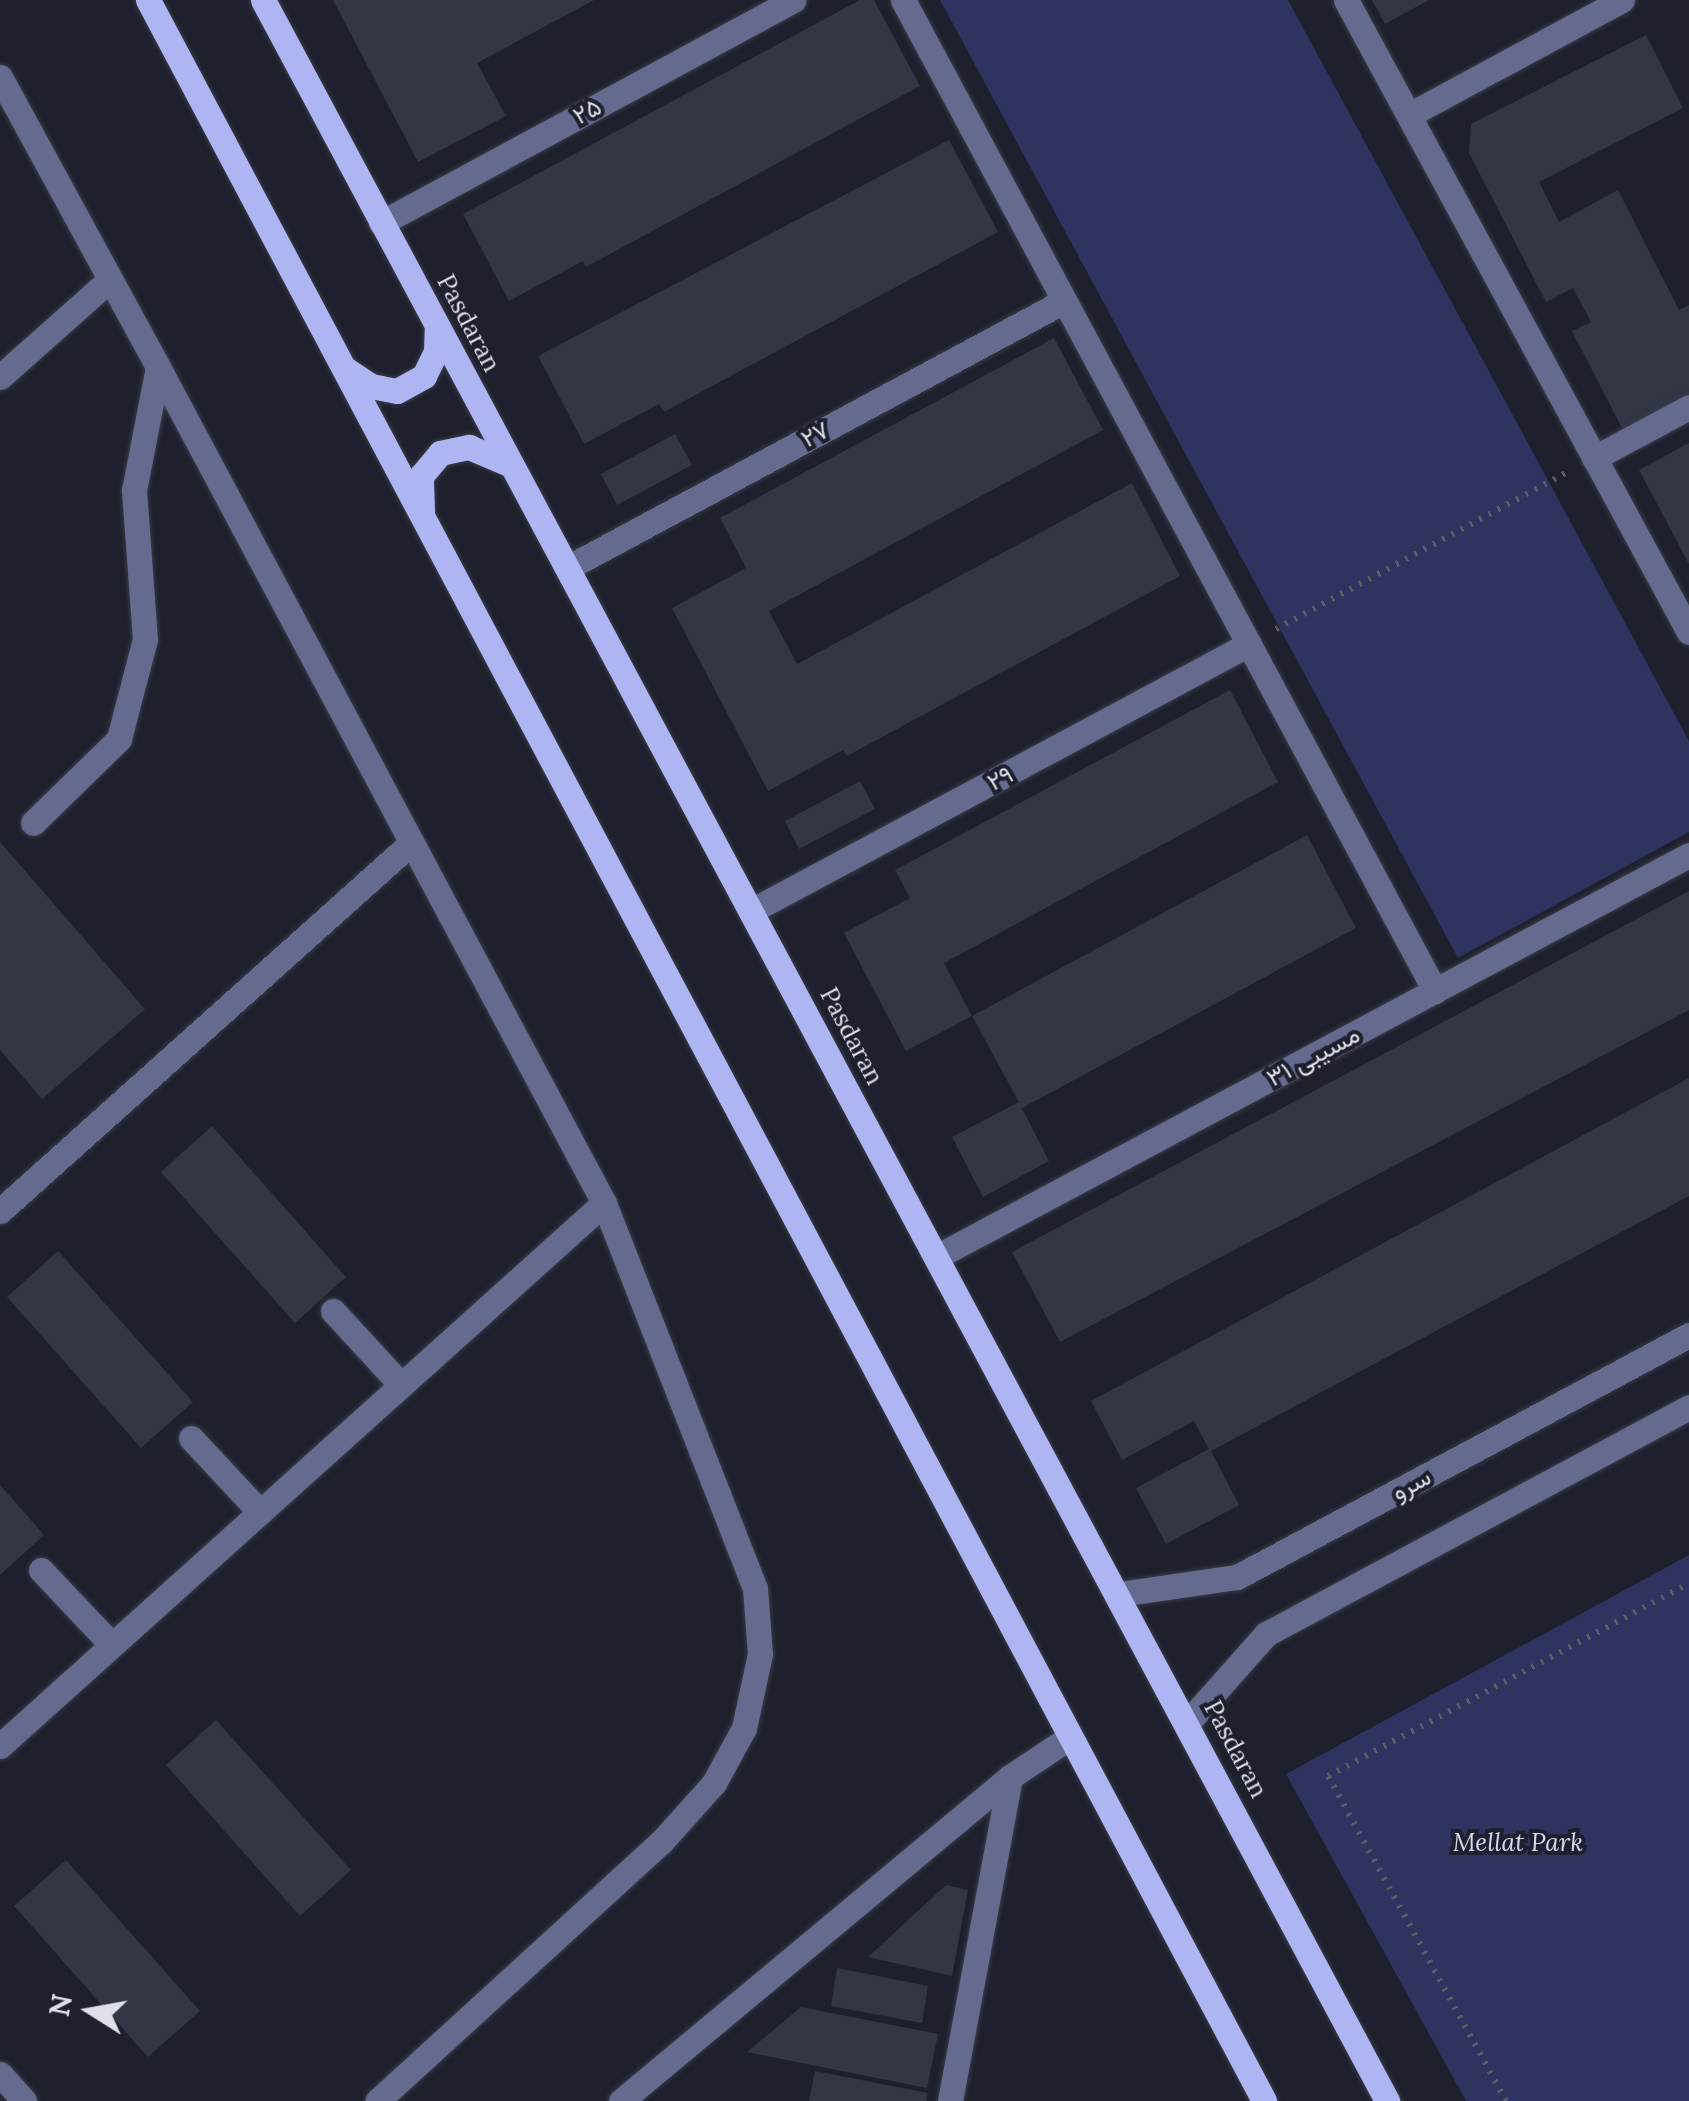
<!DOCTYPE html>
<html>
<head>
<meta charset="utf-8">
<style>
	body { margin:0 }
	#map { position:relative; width:1689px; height:2101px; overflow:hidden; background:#1e202d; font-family:Lora,Vazirmatn,serif }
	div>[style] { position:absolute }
	.green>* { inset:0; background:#2f3360 }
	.building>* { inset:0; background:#333644 }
	.path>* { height:6px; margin-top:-3px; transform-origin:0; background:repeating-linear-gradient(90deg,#5c5d69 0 2.5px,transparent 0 10.5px) }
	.roads { filter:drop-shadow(0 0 2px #393b47) drop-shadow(0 0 2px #393b47) }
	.minor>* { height:25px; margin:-12.5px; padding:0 12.5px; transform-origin:12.5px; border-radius:12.5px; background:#656a8f }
	.major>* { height:25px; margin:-12.5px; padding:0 12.5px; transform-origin:12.5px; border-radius:12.5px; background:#adb6f3 }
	span { translate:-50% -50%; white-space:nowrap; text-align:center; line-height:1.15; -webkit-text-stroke:8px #1e202d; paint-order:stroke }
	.street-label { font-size:25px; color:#dedfe9 }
	.park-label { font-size:25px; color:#d5d9f0; font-style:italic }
	.north { position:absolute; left:40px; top:1961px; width:100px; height:100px; -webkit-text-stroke:8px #1e202d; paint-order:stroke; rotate:281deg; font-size:28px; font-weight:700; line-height:40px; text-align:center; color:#dedfe9 }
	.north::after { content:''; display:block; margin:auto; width:35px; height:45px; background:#dedfe9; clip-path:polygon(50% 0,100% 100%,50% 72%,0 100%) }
</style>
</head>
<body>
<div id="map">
	<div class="green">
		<div style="clip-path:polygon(940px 0,1288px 0,1689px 741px,1689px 832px,1458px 958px)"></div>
		<div style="clip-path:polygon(1689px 1555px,1689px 2101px,1466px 2101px,1286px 1774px)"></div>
	</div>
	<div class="building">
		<div style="clip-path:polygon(333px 0,594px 0,477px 63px,506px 116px,418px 162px)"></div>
		<div style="clip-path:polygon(860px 0,874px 0,920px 86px,586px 267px,583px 261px,509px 301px,463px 214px)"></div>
		<div style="clip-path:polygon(1372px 0,1429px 0,1385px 24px)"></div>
		<div style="clip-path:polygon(1646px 35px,1683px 108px,1539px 182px,1559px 222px,1618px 190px,1679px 310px,1689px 305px,1689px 396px,1623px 430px,1572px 331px,1591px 322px,1573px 288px,1546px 302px,1469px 153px,1471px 124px)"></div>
		<div style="clip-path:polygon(949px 140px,998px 232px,664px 412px,659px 404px,584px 444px,538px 356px)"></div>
		<div style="clip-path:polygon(1054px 338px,1103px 430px,769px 611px,797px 664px,1132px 483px,1180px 576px,847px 756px,843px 750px,768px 791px,672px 608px,746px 568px,720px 518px)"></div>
		<div style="clip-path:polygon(675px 434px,692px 465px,617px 505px,601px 474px)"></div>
		<div style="clip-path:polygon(1689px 443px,1689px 564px,1639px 470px)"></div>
		<div style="clip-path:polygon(1230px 690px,1278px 782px,944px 963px,972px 1016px,906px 1051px,844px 933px,910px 898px,895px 870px)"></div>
		<div style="clip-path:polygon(860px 781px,875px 809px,799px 849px,785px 821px)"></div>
		<div style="clip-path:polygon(1307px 835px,1356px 928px,1022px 1108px,1049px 1161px,983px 1197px,952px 1137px,1019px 1102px,972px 1016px)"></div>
		<div style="clip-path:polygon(0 842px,145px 1009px,42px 1099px,0 1050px)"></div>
		<div style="clip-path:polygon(1689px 891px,1689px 1010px,1060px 1342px,1012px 1252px)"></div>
		<div style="clip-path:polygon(1689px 1078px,1689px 1196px,1211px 1451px,1239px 1505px,1166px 1544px,1136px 1488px,1209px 1449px,1194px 1421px,1122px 1460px,1091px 1401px)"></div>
		<div style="clip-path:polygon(212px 1126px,346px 1277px,295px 1323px,161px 1172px)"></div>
		<div style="clip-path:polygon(58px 1251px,193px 1402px,141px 1448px,7px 1297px)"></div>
		<div style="clip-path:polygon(0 1485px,44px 1535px,0 1575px)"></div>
		<div style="clip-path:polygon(216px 1720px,351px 1870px,300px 1916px,166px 1765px)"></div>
		<div style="clip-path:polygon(66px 1860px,200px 2011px,148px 2057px,14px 1906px)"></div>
		<div style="clip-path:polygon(946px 1885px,968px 1890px,952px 1976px,868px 1957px)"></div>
		<div style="clip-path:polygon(837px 1968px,928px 1986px,922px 2023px,831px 2006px)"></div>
		<div style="clip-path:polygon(801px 2007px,938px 2034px,927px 2088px,747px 2052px)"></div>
		<div style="clip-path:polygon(815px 2071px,928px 2093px,926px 2101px,809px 2101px)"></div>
	</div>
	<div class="path">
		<div style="left:1276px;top:629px;width:333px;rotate:-28.3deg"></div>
		<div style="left:1506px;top:2101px;width:371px;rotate:-118.7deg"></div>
		<div style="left:1328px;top:1776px;width:409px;rotate:-28.1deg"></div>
	</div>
	<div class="roads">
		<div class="minor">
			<div style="left:903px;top:0;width:1125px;rotate:61.77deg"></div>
			<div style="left:1346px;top:0;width:719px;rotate:61.51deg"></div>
			<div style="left:0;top:77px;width:330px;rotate:61.4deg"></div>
			<div style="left:158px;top:367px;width:125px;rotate:101deg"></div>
			<div style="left:134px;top:490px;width:149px;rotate:85.8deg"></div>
			<div style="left:145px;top:639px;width:103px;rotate:104.6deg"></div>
			<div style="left:119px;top:739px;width:120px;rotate:135.7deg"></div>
			<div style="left:1409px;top:115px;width:242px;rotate:-28.4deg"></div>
			<div style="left:381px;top:223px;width:469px;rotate:-28.4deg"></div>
			<div style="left:158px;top:367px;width:948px;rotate:61.92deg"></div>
			<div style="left:604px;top:1203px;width:414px;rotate:68.6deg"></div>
			<div style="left:755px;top:1588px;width:66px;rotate:85.7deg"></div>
			<div style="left:760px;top:1654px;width:76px;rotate:102.2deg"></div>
			<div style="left:744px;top:1728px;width:63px;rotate:118.6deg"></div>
			<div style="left:714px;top:1783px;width:79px;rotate:131.9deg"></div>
			<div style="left:661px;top:1842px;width:384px;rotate:137.6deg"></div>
			<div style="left:0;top:377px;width:143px;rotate:-41.6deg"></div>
			<div style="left:1594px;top:458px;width:108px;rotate:-28.2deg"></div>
			<div style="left:567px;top:568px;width:564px;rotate:-28.25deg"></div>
			<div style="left:751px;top:911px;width:565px;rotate:-28.2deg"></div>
			<div style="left:0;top:1211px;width:552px;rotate:-41.84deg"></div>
			<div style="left:936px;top:1257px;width:854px;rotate:-28.1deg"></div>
			<div style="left:333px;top:1311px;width:100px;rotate:47.4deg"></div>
			<div style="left:191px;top:1438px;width:101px;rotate:47deg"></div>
			<div style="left:41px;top:1570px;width:103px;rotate:46.6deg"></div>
			<div style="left:1119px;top:1594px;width:119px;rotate:-8.2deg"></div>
			<div style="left:1237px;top:1577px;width:513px;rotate:-28.16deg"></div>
			<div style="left:1188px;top:1722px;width:118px;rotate:-48.4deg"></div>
			<div style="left:1266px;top:1634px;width:480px;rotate:-28.2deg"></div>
			<div style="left:0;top:1746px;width:812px;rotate:-41.96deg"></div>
			<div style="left:0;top:2074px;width:36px;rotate:48deg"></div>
			<div style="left:621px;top:2101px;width:506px;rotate:-39.79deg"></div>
			<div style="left:950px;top:2101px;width:330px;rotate:-79.5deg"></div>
			<div style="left:1010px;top:1777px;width:72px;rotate:-33.7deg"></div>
		</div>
		<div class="major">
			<div style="left:148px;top:0;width:2379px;rotate:62.02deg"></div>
			<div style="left:263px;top:0;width:2383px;rotate:61.85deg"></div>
			<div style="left:347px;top:370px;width:29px;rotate:34deg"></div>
			<div style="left:371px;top:386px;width:26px;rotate:11deg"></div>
			<div style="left:397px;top:391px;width:31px;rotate:-29deg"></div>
			<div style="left:424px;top:376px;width:28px;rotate:-64deg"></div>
			<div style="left:436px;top:351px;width:24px;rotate:-88deg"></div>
			<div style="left:422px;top:510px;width:34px;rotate:-92deg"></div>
			<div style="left:421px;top:476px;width:30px;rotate:-50deg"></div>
			<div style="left:440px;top:453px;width:30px;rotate:-12deg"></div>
			<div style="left:469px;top:447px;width:46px;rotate:23.2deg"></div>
		</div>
	</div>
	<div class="street-label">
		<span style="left:587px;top:111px;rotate:-28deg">۲۵</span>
		<span style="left:469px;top:323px;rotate:62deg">Pasdaran</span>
		<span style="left:815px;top:434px;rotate:-28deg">۲۷</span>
		<span style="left:1000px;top:778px;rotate:-28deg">۲۹</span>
		<span style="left:852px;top:1036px;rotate:62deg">Pasdaran</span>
		<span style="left:1313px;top:1056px;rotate:-28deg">۳۱ مسیبی</span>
		<span style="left:1411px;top:1484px;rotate:-28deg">سرو</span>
		<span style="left:1236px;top:1749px;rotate:62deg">Pasdaran</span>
	</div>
	<div class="park-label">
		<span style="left:1518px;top:1842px">Mellat Park</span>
	</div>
	<div class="north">N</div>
</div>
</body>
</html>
